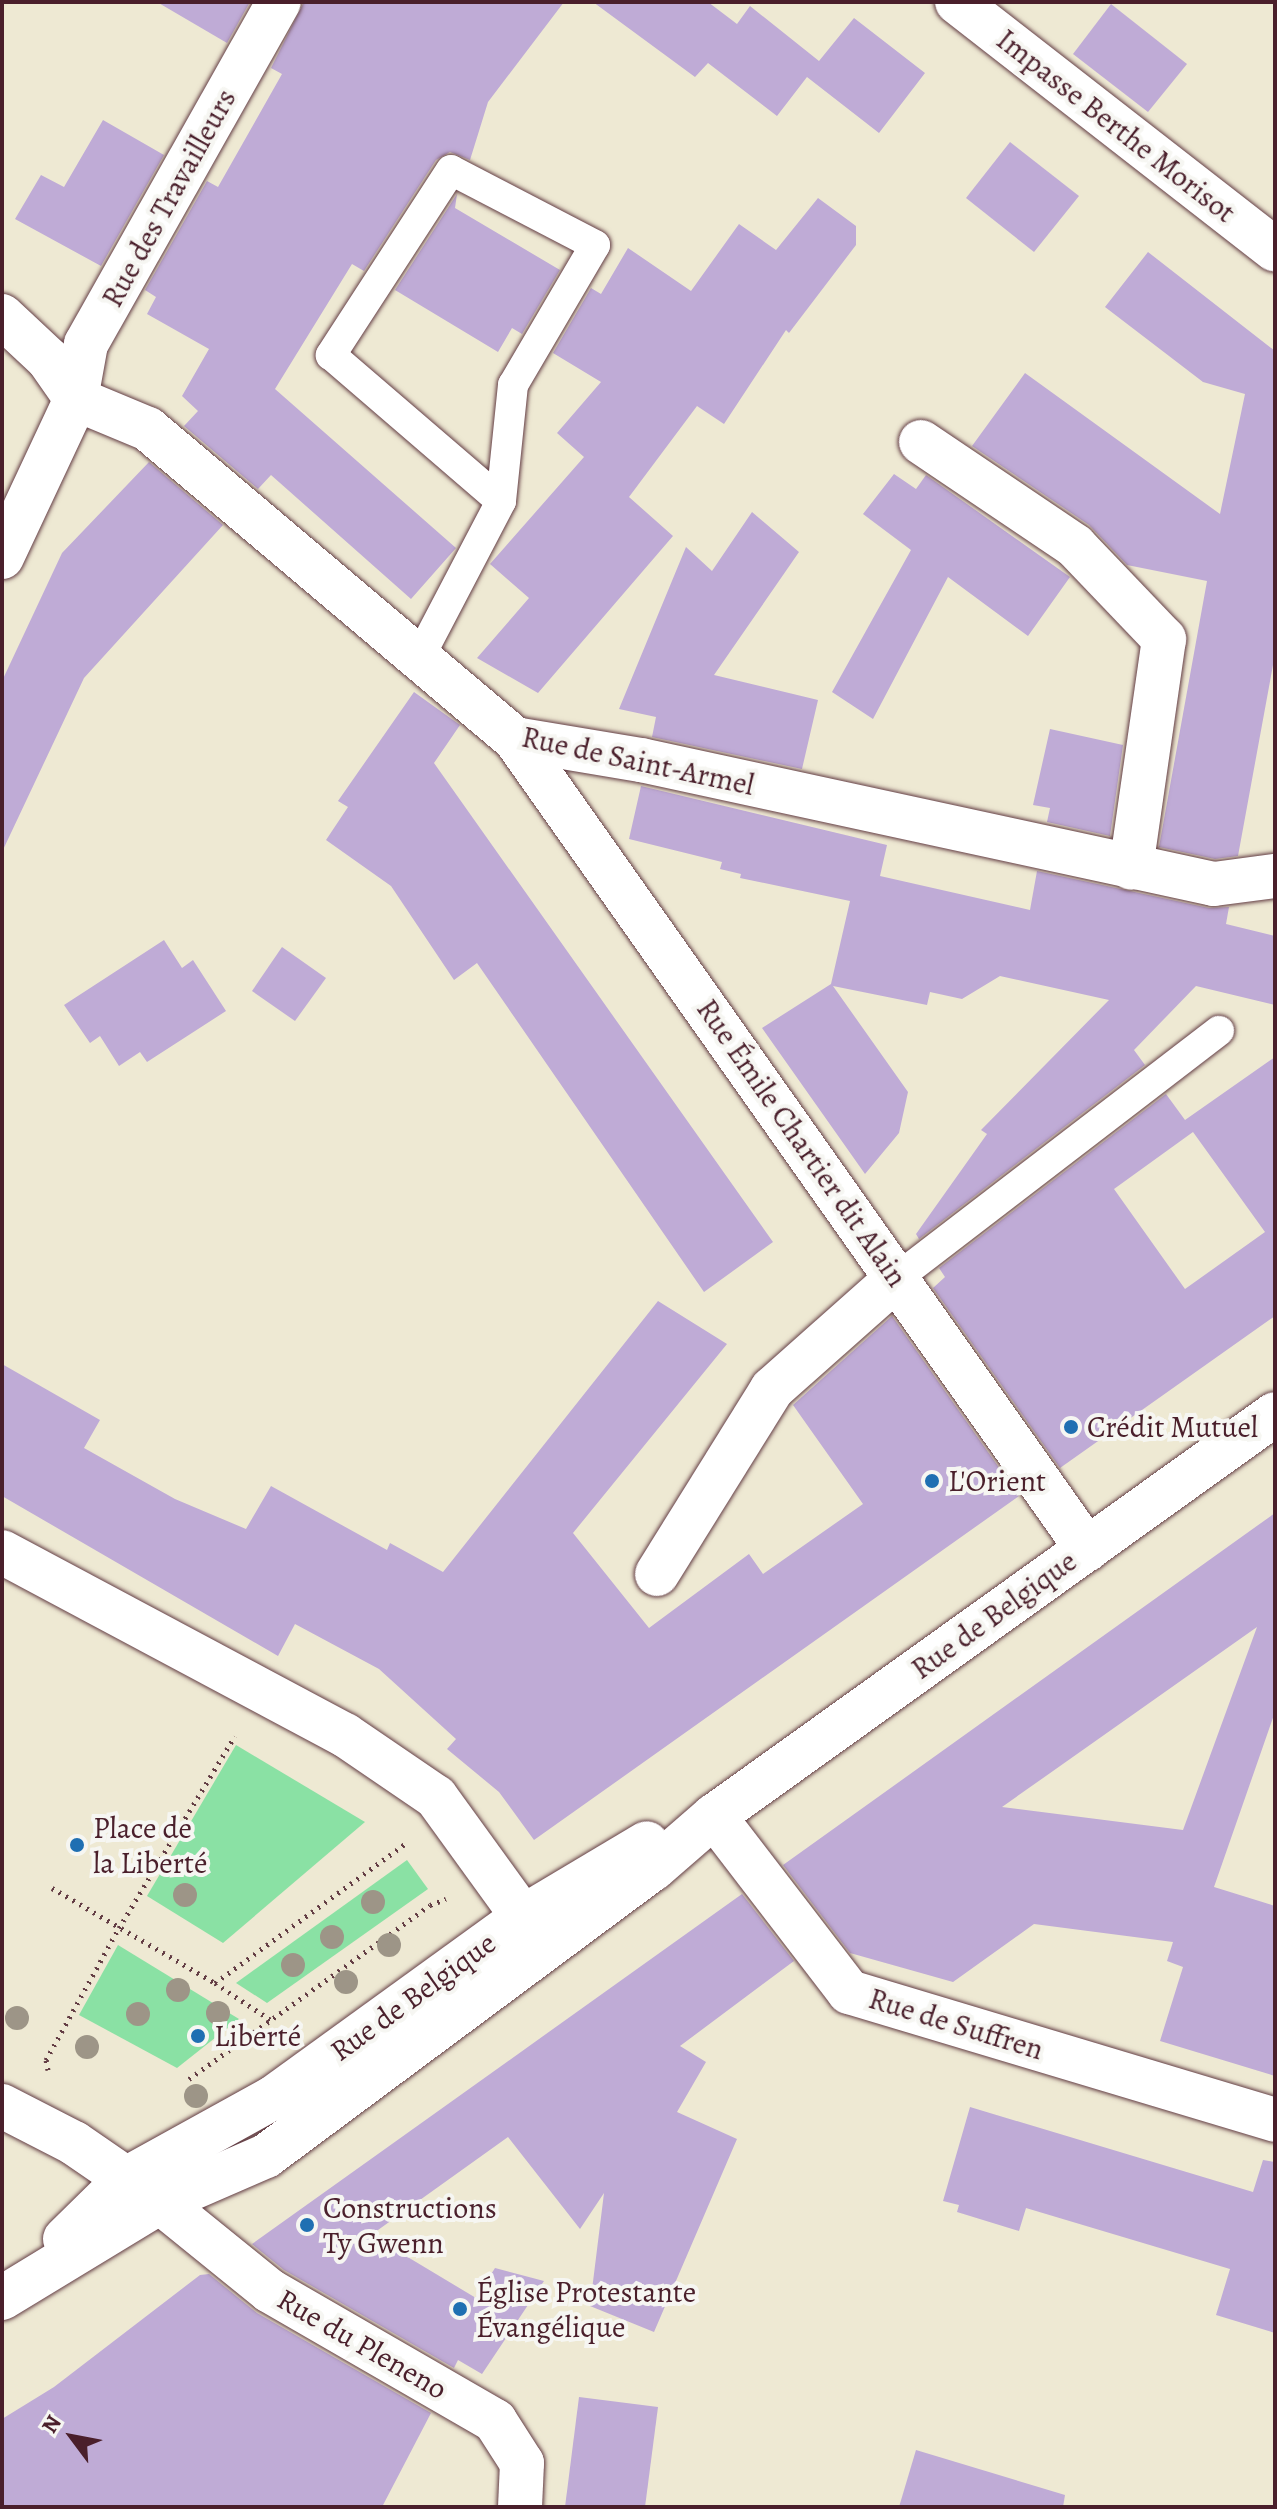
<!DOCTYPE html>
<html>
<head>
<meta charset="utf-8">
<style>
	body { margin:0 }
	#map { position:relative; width:1277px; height:2509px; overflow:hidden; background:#eee9d3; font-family:Alegreya,serif }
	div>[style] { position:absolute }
	.green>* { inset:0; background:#8ae1a4 }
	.building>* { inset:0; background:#bfabd6 }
	.path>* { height:5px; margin-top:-2.5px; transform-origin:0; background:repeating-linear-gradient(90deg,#633d44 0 2px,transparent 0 8px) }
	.roads { filter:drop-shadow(0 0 2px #633d44) drop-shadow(0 0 2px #633d44) }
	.lane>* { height:30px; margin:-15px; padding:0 15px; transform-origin:15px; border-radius:15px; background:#fff }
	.street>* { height:44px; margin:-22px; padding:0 22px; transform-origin:22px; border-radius:22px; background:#fff }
	.secondary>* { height:44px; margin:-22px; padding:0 22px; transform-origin:22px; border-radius:22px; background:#fff }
	.trees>* { width:24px; height:24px; margin:-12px; border-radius:50%; background:#9d9587 }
	.dots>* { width:22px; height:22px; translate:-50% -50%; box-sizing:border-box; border:4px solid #f6f6f2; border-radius:50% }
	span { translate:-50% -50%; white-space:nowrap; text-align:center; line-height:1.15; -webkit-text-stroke:8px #f6f6f2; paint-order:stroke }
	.street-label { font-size:30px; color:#4a1f2b }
	.poi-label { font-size:30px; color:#4a1f2b }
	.left { translate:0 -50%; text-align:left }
	.frame { position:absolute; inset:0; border:4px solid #4a1f2b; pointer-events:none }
	.north { position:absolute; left:32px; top:2397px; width:80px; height:80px; -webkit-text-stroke:6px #f6f6f2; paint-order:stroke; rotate:302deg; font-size:22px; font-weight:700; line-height:32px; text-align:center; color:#4a1f2b }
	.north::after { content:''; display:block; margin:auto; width:28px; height:36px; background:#4a1f2b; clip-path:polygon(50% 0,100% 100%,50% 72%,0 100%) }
</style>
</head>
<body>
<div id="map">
	<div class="green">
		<div style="clip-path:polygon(236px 1745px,365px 1822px,223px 1943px,147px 1896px)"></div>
		<div style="clip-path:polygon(407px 1860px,428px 1889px,267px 2003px,236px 1983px)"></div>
		<div style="clip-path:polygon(118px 1945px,239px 2019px,177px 2068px,79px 2015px)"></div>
	</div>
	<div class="building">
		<div style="clip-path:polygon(157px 2px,250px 2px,227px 43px)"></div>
		<div style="clip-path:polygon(304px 2px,564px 2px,488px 102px,470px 160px,450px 152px,436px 160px,364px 271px,352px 264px,275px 389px,456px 548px,411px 599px,271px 475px,258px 489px,184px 426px,198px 411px,182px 396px,209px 349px,147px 314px,156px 297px,145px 290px,207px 181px,218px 187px,282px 74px,271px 68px)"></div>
		<div style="clip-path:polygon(593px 2px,708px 2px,737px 24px,750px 6px,819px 61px,854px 18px,925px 73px,879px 133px,807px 77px,777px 116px,708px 63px,695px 77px)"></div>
		<div style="clip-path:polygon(1111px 4px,1187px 64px,1148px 112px,1073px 54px)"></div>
		<div style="clip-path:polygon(103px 120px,164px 155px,101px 266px,15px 219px,41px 175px,64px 187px)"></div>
		<div style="clip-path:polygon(1010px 142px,1079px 196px,1034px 252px,966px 198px)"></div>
		<div style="clip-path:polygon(457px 194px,455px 208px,560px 270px,522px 334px,512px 328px,498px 352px,395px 290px)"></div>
		<div style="clip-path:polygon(818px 198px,856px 226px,856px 245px,789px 333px,786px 330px,724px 424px,697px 406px,629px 497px,673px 536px,538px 693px,477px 658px,529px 598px,490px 564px,584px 457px,557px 433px,601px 382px,553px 353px,591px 288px,601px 294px,628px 248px,691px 291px,739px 224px,776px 250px)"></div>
		<div style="clip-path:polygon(1148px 252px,1275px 351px,1275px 654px,1238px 856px,1215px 859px,1159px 847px,1207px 581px,1127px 565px,1089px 525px,972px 446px,1025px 373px,1220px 514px,1245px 394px,1203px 382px,1105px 307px)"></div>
		<div style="clip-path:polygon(149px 462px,223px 525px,84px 678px,2px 852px,2px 681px,62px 553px)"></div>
		<div style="clip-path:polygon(894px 474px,916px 489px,926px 475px,1070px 577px,1028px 636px,948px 577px,873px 719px,832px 692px,911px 550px,863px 514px)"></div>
		<div style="clip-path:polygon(752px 512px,799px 552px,714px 675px,818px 700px,802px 769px,652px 737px,656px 717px,619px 709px,686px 547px,712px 571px)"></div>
		<div style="clip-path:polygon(414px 692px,460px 725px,434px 763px,773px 1242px,704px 1292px,477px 963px,454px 980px,391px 886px,326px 840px,348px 807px,338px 801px)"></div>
		<div style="clip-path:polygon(1050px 729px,1123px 745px,1110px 836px,1047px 822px,1050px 808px,1033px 805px)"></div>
		<div style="clip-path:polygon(641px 786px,887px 845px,880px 876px,1030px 910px,1037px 871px,1209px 908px,1229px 907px,1226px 924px,1275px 936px,1275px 1005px,1196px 986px,1134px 1050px,1145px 1065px,919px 1239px,916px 1234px,987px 1134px,981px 1130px,1109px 1000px,1000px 976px,962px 999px,930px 992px,927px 1005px,833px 986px,908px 1092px,899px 1133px,865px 1174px,762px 1028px,831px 984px,850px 901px,740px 878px,741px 874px,720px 869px,722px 862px,629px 839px)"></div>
		<div style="clip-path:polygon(164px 940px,182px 968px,193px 960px,226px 1011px,147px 1062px,140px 1052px,119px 1066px,100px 1036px,90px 1043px,64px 1005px)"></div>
		<div style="clip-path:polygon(282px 947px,326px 978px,295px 1021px,252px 991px)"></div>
		<div style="clip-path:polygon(evenodd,1275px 1057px,1275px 1316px,1060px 1468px,933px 1288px,945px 1277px,939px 1268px,1166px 1094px,1185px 1120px,1275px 1057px,1193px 1132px,1265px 1232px,1185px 1289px,1114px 1189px,1193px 1132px)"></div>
		<div style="clip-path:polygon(658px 1301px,727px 1344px,573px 1533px,649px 1628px,749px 1554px,763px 1574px,863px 1504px,793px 1405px,892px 1316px,1019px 1496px,534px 1840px,499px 1792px,447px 1749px,456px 1739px,379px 1669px,295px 1624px,278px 1656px,2px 1496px,2px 1364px,100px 1420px,84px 1448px,175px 1499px,246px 1529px,271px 1486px,387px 1550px,390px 1543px,443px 1572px)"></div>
		<div style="clip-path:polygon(evenodd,1275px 1513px,1275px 1712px,1214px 1887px,1275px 1906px,1275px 2076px,1160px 2041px,1183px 1967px,1167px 1961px,1173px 1942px,1034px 1924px,953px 1982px,850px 1953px,783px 1865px,1275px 1513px,1257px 1627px,1183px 1830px,1002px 1807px,1257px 1627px)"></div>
		<div style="clip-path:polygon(742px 1894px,794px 1961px,680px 2046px,706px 2062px,677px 2112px,737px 2139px,654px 2332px,590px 2306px,604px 2193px,580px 2229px,508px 2137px,371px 2235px,476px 2298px,495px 2268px,544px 2281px,482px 2374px,458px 2360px,454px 2368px,284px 2270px,252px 2244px)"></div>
		<div style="clip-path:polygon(970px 2107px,1253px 2192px,1263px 2160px,1275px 2162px,1275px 2333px,1216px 2315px,1230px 2269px,1026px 2208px,1019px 2231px,957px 2212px,959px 2205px,943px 2201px)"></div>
		<div style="clip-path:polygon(209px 2274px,257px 2313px,431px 2413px,382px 2507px,2px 2507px,2px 2419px,54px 2387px,200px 2275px)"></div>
		<div style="clip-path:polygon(579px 2397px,658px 2407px,645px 2507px,565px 2507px)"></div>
		<div style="clip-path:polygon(916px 2450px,1065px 2495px,1063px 2507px,899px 2507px)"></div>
	</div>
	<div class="path">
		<div style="left:52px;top:1888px;width:189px;rotate:30.2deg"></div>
		<div style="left:215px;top:1983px;width:237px;rotate:-36.2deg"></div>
		<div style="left:215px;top:1983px;width:67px;rotate:33.5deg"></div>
		<div style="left:48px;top:2070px;width:10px;rotate:-101deg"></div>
		<div style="left:46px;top:2060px;width:151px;rotate:-61.1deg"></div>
		<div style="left:119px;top:1928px;width:224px;rotate:-58.9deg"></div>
		<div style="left:189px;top:2079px;width:297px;rotate:-35.8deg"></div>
		<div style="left:430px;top:1905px;width:17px;rotate:-21deg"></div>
	</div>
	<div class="roads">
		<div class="lane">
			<div style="left:418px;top:660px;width:179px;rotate:-62.4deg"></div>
			<div style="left:501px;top:501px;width:117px;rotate:-84.1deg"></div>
			<div style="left:513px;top:385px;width:162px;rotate:-59.6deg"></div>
			<div style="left:595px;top:245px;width:162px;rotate:-152.5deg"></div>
			<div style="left:451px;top:170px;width:221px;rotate:123deg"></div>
			<div style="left:331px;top:355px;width:224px;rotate:40.7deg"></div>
			<div style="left:897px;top:1278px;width:406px;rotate:-37.5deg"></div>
		</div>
		<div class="street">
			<div style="left:957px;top:2px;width:403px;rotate:37.9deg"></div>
			<div style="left:921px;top:442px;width:186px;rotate:34deg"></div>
			<div style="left:1075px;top:546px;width:129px;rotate:46.3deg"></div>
			<div style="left:1164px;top:639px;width:231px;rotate:98.2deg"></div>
			<div style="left:2px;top:557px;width:174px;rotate:-64.9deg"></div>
			<div style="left:76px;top:399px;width:56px;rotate:-79.7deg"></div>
			<div style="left:86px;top:344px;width:393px;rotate:-60.6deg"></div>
			<div style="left:2px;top:1552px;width:389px;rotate:28.1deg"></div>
			<div style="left:345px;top:1735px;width:110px;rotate:34.3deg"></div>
			<div style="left:436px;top:1797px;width:148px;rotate:54.1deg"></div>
			<div style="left:657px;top:1574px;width:218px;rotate:-58.1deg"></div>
			<div style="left:772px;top:1389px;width:167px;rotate:-41.6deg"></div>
			<div style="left:714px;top:1816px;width:222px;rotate:52.5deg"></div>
			<div style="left:849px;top:1992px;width:445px;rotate:16.7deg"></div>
			<div style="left:2px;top:2106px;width:81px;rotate:27.2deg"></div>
			<div style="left:74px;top:2143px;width:104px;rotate:34.5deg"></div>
			<div style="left:160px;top:2202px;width:141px;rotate:39deg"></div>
			<div style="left:270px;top:2291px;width:260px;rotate:30deg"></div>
			<div style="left:495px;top:2421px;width:50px;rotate:57.3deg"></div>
			<div style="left:522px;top:2463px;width:44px;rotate:92.6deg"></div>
		</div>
		<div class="secondary">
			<div style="left:2px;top:316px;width:63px;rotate:43.1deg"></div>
			<div style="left:48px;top:359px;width:49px;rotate:55deg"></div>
			<div style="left:76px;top:399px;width:78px;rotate:22.6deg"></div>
			<div style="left:148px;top:429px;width:480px;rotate:40.2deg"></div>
			<div style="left:515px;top:739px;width:128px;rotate:9.5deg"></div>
			<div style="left:641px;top:760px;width:586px;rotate:12.21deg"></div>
			<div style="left:1214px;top:884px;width:62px;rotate:-7.5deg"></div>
			<div style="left:515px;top:739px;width:992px;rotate:54.77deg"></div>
			<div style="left:65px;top:2239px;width:86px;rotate:-44.5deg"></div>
			<div style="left:126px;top:2179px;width:168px;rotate:-28.9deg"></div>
			<div style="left:273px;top:2098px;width:309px;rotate:-35.9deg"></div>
			<div style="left:523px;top:1917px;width:144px;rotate:-30.8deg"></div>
			<div style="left:2px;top:2298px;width:185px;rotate:-31.3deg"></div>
			<div style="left:160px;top:2202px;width:116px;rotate:-23.5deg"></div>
			<div style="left:266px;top:2156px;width:482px;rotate:-36.6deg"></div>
			<div style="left:653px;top:1869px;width:81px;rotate:-41deg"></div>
			<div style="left:714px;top:1816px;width:690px;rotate:-35.62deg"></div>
		</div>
	</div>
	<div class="trees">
		<div style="left:185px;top:1895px"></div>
		<div style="left:373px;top:1902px"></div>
		<div style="left:332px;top:1937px"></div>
		<div style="left:389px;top:1945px"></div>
		<div style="left:293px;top:1965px"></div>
		<div style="left:346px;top:1982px"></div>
		<div style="left:178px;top:1990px"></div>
		<div style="left:218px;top:2013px"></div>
		<div style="left:138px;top:2014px"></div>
		<div style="left:17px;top:2018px"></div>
		<div style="left:87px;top:2047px"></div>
		<div style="left:196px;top:2096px"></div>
	</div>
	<div class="dots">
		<div style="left:1071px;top:1427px;background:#1f6fb2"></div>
		<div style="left:932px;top:1481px;background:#1f6fb2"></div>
		<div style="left:77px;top:1845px;background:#1f6fb2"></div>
		<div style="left:198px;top:2036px;background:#1f6fb2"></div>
		<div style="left:307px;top:2225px;background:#1f6fb2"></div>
		<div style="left:460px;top:2309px;background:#1f6fb2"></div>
	</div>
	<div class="street-label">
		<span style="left:1116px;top:126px;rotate:38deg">Impasse Berthe Morisot</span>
		<span style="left:169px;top:198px;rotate:-61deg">Rue des Travailleurs</span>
		<span style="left:638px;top:761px;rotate:12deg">Rue de Saint-Armel</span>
		<span style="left:802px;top:1143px;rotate:55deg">Rue Émile Chartier dit Alain</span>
		<span style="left:994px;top:1615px;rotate:-36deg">Rue de Belgique</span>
		<span style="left:413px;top:1997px;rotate:-36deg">Rue de Belgique</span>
		<span style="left:956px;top:2024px;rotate:17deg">Rue de Suffren</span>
		<span style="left:362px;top:2344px;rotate:30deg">Rue du Pleneno</span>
	</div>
	<div class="poi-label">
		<span class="left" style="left:1087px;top:1427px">Crédit Mutuel</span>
		<span class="left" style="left:948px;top:1481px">L'Orient</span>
		<span class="left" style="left:93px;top:1845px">Place de<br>la Liberté</span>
		<span class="left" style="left:214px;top:2036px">Liberté</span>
		<span class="left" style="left:323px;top:2225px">Constructions<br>Ty Gwenn</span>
		<span class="left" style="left:476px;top:2309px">Église Protestante<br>Évangélique</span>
	</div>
	<div class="frame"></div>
	<div class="north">N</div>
</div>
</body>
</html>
